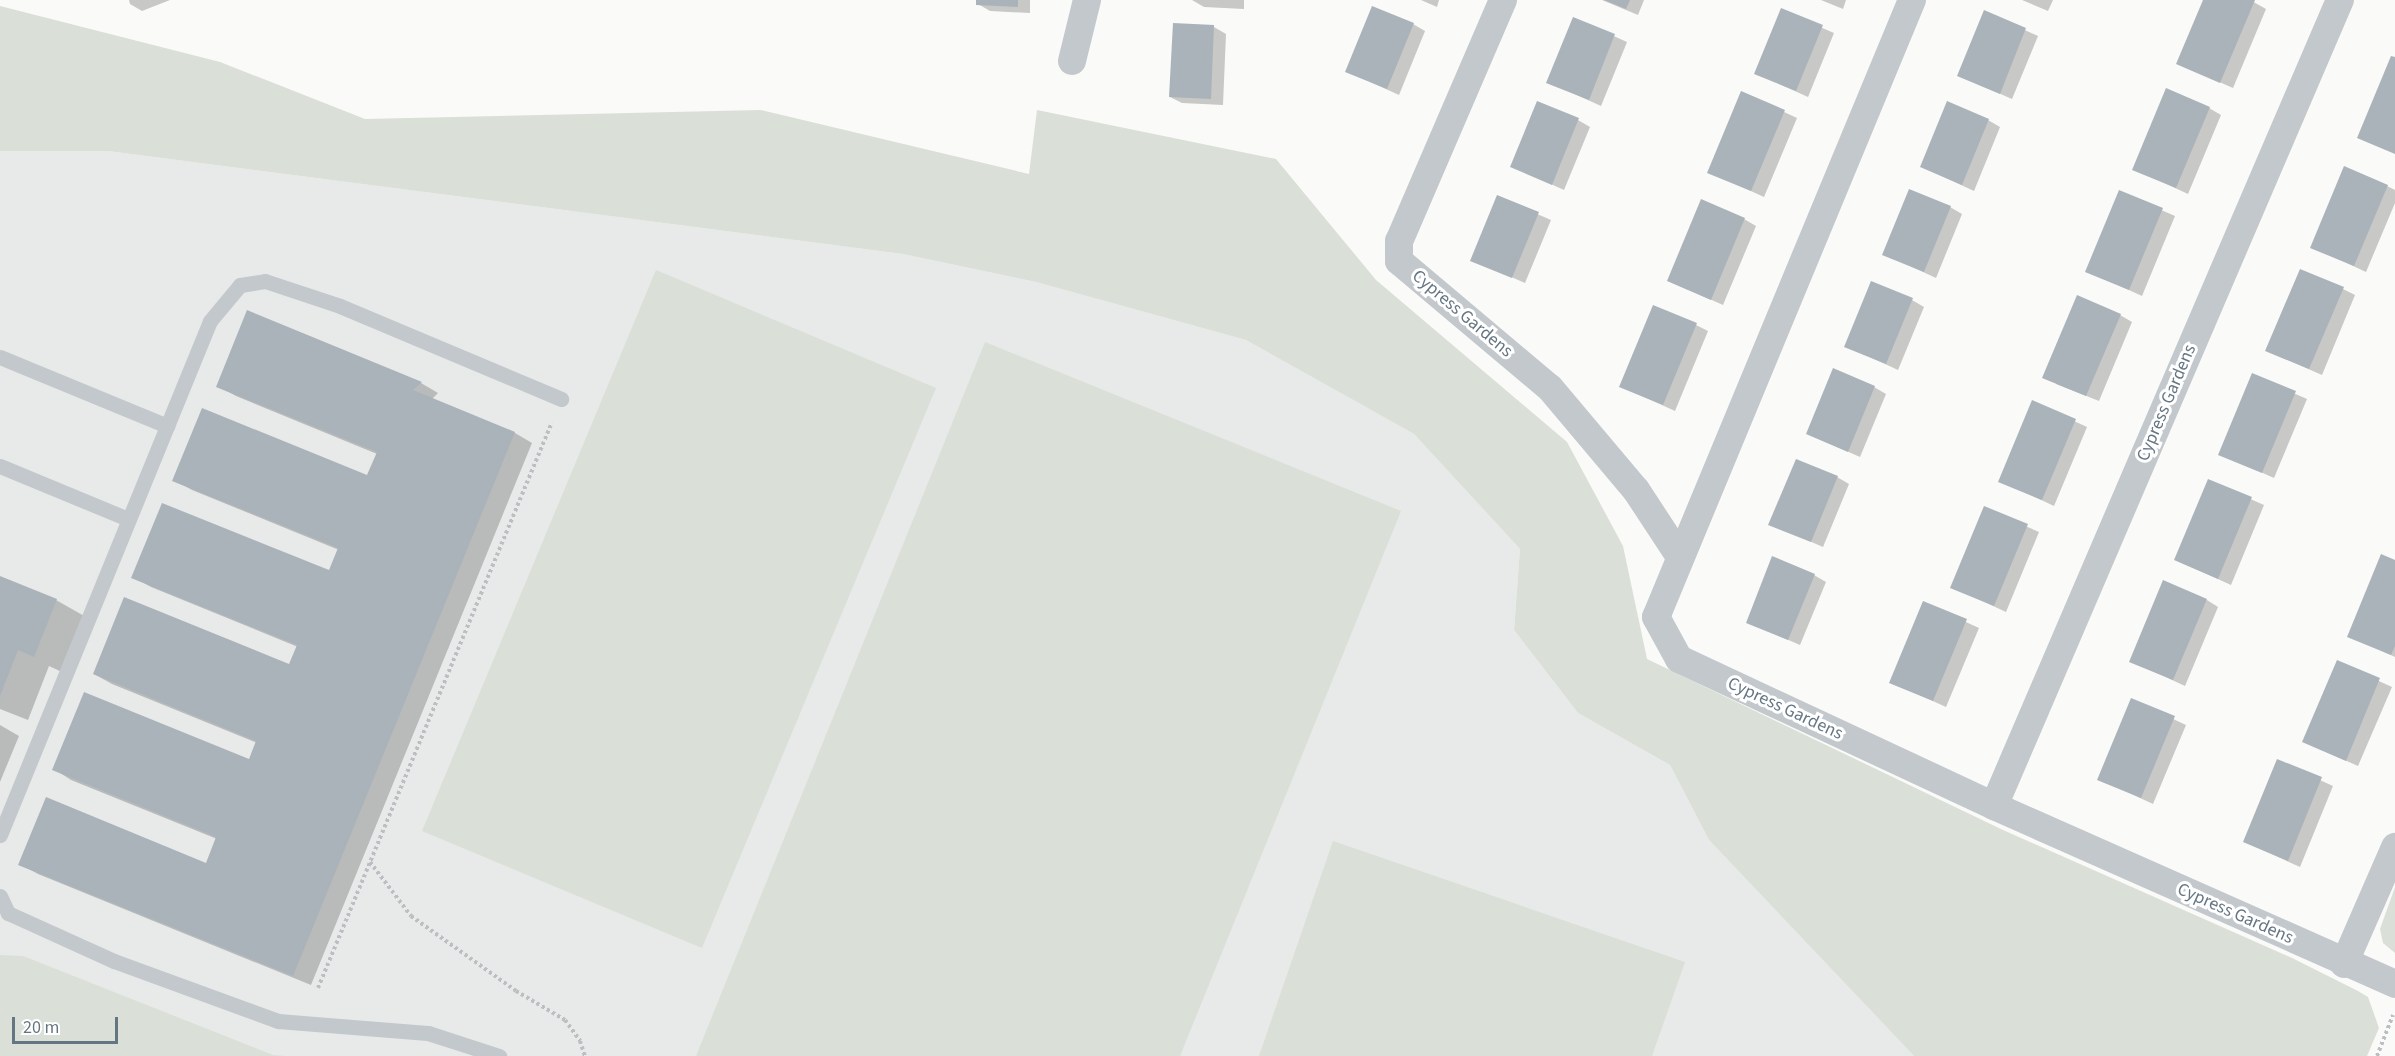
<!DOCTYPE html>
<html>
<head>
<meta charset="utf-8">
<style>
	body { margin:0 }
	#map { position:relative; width:2395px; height:1056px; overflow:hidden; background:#fafaf8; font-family:"Source Sans 3",sans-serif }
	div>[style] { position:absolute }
	.built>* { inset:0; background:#e8e9e9 }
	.green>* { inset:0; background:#dadfd7 }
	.shadow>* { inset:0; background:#0003 }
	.building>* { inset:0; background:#aab3b9 }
	.path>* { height:4px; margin-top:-2px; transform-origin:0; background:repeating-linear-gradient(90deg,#bbbfc2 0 3px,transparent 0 6px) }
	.service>* { height:15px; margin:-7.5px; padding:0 7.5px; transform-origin:7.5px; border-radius:7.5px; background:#c3c8cc }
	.minor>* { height:28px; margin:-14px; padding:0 14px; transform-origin:14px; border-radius:14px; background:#c3c8cc }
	span { translate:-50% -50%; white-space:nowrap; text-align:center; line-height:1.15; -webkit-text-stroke:6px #fff; paint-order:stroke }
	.street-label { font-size:18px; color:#657683 }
	.scale { position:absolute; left:12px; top:1017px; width:106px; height:27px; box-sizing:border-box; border:3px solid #657683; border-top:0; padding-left:8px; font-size:18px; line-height:21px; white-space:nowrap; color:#657683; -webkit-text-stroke:4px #fff; paint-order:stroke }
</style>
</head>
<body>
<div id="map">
	<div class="built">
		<div style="clip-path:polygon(0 151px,108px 151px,903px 254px,1036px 282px,1246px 340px,1414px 434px,1520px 549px,1514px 630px,1578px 713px,1670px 765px,1709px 840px,1914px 1056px,0 1056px)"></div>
	</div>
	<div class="green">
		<div style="clip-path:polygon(0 6px,220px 62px,365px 119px,761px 110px,1029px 174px,1037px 110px,1276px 159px,1376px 280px,1567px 442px,1623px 546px,1647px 659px,2003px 830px,2292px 958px,2358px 991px,2368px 997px,2379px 1028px,2367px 1056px,1914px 1056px,1709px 840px,1670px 765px,1578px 713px,1514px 630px,1520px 549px,1414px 434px,1246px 340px,1036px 282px,903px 254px,108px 151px,0 151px)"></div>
		<div style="clip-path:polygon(656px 270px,936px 388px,702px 948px,422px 831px)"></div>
		<div style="clip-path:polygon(985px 342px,1401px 511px,1180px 1056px,696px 1056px)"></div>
		<div style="clip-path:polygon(1333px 841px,1685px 962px,1652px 1056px,1259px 1056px)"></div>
		<div style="clip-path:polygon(2395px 887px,2395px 953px,2383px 943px,2380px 929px)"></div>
		<div style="clip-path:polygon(0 955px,23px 956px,273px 1055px,285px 1056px,0 1056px)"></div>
	</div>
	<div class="shadow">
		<div style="clip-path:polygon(129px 0,170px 0,142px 11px,130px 4px)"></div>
		<div style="clip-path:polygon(978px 0,1030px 0,1030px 13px,990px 11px,978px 4px)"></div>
		<div style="clip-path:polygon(1192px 0,1244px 0,1244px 9px,1204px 7px)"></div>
		<div style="clip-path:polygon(1421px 0,1439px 0,1437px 7px)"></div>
		<div style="clip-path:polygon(1602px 0,1644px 0,1638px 15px)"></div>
		<div style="clip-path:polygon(1821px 0,1846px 0,1843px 9px)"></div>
		<div style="clip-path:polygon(2022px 0,2053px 0,2048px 11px)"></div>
		<div style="clip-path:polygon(2205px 0,2250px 0,2266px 9px,2233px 88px,2178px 64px)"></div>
		<div style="clip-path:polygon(1781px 10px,1834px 33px,1808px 97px,1755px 73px)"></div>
		<div style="clip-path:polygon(1985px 12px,2038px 36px,2012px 99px,1959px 76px)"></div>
		<div style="clip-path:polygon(1574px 18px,1627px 42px,1601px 106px,1548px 82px)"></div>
		<div style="clip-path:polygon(1413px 24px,1425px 31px,1399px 95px,1346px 71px)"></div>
		<div style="clip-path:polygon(1214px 27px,1226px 34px,1223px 105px,1182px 103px,1170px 97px)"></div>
		<div style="clip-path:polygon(1742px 93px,1797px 118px,1764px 197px,1709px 172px)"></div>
		<div style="clip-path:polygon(2209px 108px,2221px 115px,2188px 194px,2134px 169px)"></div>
		<div style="clip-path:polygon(1578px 120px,1590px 127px,1564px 190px,1511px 166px)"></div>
		<div style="clip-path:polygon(1988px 120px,2000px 127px,1974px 191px,1922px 167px)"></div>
		<div style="clip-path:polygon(2387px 186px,2395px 190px,2395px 203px,2366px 272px,2312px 247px)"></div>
		<div style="clip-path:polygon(2120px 192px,2175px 216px,2142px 296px,2087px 271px)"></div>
		<div style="clip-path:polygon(1498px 197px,1551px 220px,1525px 283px,1472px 260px)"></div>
		<div style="clip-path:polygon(1950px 207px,1962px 214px,1936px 278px,1884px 254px)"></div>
		<div style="clip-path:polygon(1744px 219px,1756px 226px,1723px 305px,1669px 281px)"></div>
		<div style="clip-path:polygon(2343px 289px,2355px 295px,2322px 375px,2267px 351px)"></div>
		<div style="clip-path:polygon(1912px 300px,1924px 307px,1898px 370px,1846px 346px)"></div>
		<div style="clip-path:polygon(2120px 315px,2132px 322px,2099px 401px,2056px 384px)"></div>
		<div style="clip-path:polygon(1696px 325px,1708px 331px,1675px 411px,1620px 386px)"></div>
		<div style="clip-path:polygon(2253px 375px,2307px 399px,2274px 478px,2220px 454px)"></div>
		<div style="clip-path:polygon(421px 383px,438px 393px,432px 399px,515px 433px,532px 443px,311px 985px,38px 874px,20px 864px,207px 865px,217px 839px,71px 780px,54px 769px,249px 761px,257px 743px,112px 684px,94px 674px,290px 666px,298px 647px,151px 587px,133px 577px,329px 572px,339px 550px,192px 490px,174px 480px,368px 477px,377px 454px,236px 396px,218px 386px)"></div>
		<div style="clip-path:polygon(1874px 387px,1886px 394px,1860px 457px,1808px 434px)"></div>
		<div style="clip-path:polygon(2033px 402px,2087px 427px,2054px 506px,2000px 481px)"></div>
		<div style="clip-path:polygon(1837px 477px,1849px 484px,1823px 547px,1770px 524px)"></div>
		<div style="clip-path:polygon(2209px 481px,2264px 505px,2231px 585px,2176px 560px)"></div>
		<div style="clip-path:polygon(1985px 508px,2039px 532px,2006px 612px,1952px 587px)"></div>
		<div style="clip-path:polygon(2395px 562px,2395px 657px,2349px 636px)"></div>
		<div style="clip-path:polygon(1814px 575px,1826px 582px,1800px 645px,1747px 622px)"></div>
		<div style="clip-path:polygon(0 579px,56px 600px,86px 617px,64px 673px,49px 666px,28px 720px,0 709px)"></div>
		<div style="clip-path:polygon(2207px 600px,2218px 607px,2185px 686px,2131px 661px)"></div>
		<div style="clip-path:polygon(1924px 603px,1979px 628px,1946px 707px,1891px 682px)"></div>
		<div style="clip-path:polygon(2337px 662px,2392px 687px,2358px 766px,2304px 742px)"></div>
		<div style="clip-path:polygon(2132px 700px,2186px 725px,2153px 804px,2099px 779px)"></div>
		<div style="clip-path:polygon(0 725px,19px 736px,0 782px)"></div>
		<div style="clip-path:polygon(2278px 761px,2333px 786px,2300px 867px,2245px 842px)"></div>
	</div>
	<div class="building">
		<div style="clip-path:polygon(976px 0,1018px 0,1018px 7px,976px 5px)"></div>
		<div style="clip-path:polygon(1604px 0,1630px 0,1626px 9px)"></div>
		<div style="clip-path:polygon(2203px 0,2255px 0,2220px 83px,2176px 64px)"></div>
		<div style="clip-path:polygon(1372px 6px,1414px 23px,1387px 89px,1345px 72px)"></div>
		<div style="clip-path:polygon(1781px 8px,1823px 25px,1796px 91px,1754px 74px)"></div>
		<div style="clip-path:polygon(1984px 10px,2026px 28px,2000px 94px,1957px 76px)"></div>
		<div style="clip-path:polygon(1573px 17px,1615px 34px,1589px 100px,1546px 83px)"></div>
		<div style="clip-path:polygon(1173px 23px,1214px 25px,1211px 99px,1169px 97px)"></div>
		<div style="clip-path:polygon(2391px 56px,2395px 57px,2395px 154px,2357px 138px)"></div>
		<div style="clip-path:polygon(2166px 88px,2210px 107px,2176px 188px,2132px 170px)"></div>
		<div style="clip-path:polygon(1741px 91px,1785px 110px,1751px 191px,1707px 173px)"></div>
		<div style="clip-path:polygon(1537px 101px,1579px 118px,1552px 185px,1510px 167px)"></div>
		<div style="clip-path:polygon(1947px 101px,1989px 119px,1962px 185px,1920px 167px)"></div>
		<div style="clip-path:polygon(2344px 166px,2388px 185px,2354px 266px,2310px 248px)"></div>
		<div style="clip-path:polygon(1909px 189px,1951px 206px,1924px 272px,1882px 255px)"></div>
		<div style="clip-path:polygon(2119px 190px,2163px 208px,2129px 290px,2085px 272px)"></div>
		<div style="clip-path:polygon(1497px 195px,1539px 212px,1512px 278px,1470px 261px)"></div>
		<div style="clip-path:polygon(1701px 199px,1745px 218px,1711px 300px,1667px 281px)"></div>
		<div style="clip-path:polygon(2300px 269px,2344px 287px,2309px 369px,2265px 351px)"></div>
		<div style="clip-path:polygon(1871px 281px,1913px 298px,1886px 364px,1844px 347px)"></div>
		<div style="clip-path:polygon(2077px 295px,2121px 314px,2086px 396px,2042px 378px)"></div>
		<div style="clip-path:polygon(1653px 305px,1697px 323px,1663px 405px,1619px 387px)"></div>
		<div style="clip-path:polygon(247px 310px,422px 382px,413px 390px,515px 432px,293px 976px,18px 865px,46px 797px,206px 863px,216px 837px,52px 770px,84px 692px,249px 759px,256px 741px,93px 674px,124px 597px,289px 664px,297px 645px,131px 578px,162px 503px,329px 570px,338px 548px,172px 481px,202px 408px,367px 475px,377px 452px,216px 387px)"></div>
		<div style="clip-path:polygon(1833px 368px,1875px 386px,1848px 452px,1806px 434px)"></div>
		<div style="clip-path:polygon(2252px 373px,2296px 391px,2262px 473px,2218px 455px)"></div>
		<div style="clip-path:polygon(2032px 400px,2076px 419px,2042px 500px,1998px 482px)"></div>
		<div style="clip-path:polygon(1796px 459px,1838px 476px,1811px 542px,1768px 525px)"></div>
		<div style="clip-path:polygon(2208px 479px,2252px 497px,2218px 579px,2174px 560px)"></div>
		<div style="clip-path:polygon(1984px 506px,2028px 524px,1994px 606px,1950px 588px)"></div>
		<div style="clip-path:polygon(2381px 554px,2395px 560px,2395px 646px,2391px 655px,2347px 637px)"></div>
		<div style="clip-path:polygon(1772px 556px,1815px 574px,1788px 640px,1746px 623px)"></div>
		<div style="clip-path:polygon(0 576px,57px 599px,34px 657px,18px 650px,0 696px)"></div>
		<div style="clip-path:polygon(2163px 580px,2207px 599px,2173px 680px,2129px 662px)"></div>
		<div style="clip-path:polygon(1923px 601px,1967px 619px,1933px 701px,1889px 683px)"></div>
		<div style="clip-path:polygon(2337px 660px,2380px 678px,2346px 761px,2302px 742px)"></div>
		<div style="clip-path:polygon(2131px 698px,2175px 716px,2141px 798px,2097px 780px)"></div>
		<div style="clip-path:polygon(2277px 759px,2322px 777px,2288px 861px,2243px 842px)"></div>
	</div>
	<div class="path">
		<div style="left:370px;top:862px;width:68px;rotate:52.8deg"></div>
		<div style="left:411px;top:916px;width:129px;rotate:35.5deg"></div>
		<div style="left:516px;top:991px;width:57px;rotate:30.6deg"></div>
		<div style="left:565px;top:1020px;width:26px;rotate:54deg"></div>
		<div style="left:580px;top:1041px;width:16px;rotate:72deg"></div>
		<div style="left:318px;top:988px;width:612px;rotate:-67.54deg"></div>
		<div style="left:2377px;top:1056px;width:44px;rotate:-68.7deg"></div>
	</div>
	<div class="service">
		<div style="left:0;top:357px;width:181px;rotate:22.4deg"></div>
		<div style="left:0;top:466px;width:139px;rotate:22.5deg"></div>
		<div style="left:0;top:835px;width:555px;rotate:-67.78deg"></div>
		<div style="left:210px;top:321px;width:47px;rotate:-50.2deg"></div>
		<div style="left:240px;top:285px;width:25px;rotate:-9deg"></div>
		<div style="left:265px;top:281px;width:79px;rotate:18.4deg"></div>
		<div style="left:340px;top:306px;width:240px;rotate:22.8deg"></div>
		<div style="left:0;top:896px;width:19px;rotate:65deg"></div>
		<div style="left:8px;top:913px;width:116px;rotate:24.4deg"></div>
		<div style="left:114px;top:961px;width:175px;rotate:20.1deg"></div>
		<div style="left:278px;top:1021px;width:150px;rotate:4.6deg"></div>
		<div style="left:428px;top:1033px;width:75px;rotate:17.9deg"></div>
	</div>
	<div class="minor">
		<div style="left:1503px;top:0;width:262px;rotate:113.3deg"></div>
		<div style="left:1399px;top:241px;width:20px;rotate:90deg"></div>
		<div style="left:1399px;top:261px;width:197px;rotate:40.1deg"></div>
		<div style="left:1550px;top:388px;width:133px;rotate:49.9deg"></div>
		<div style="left:1636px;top:490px;width:80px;rotate:56.7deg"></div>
		<div style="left:1912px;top:0;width:668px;rotate:112.53deg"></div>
		<div style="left:1656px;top:617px;width:48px;rotate:61.3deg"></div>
		<div style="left:1679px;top:659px;width:348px;rotate:25deg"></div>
		<div style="left:1994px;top:806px;width:439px;rotate:23.9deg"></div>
		<div style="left:1072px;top:61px;width:63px;rotate:-76.2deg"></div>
		<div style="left:1994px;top:806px;width:877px;rotate:-66.77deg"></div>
		<div style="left:2344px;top:964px;width:128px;rotate:-66.4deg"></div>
	</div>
	<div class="street-label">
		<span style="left:1462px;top:314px;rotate:40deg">Cypress Gardens</span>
		<span style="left:2167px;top:403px;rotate:-67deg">Cypress Gardens</span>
		<span style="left:1785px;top:709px;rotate:25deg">Cypress Gardens</span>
		<span style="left:2235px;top:914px;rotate:24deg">Cypress Gardens</span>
	</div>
	<div class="scale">20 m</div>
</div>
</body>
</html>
